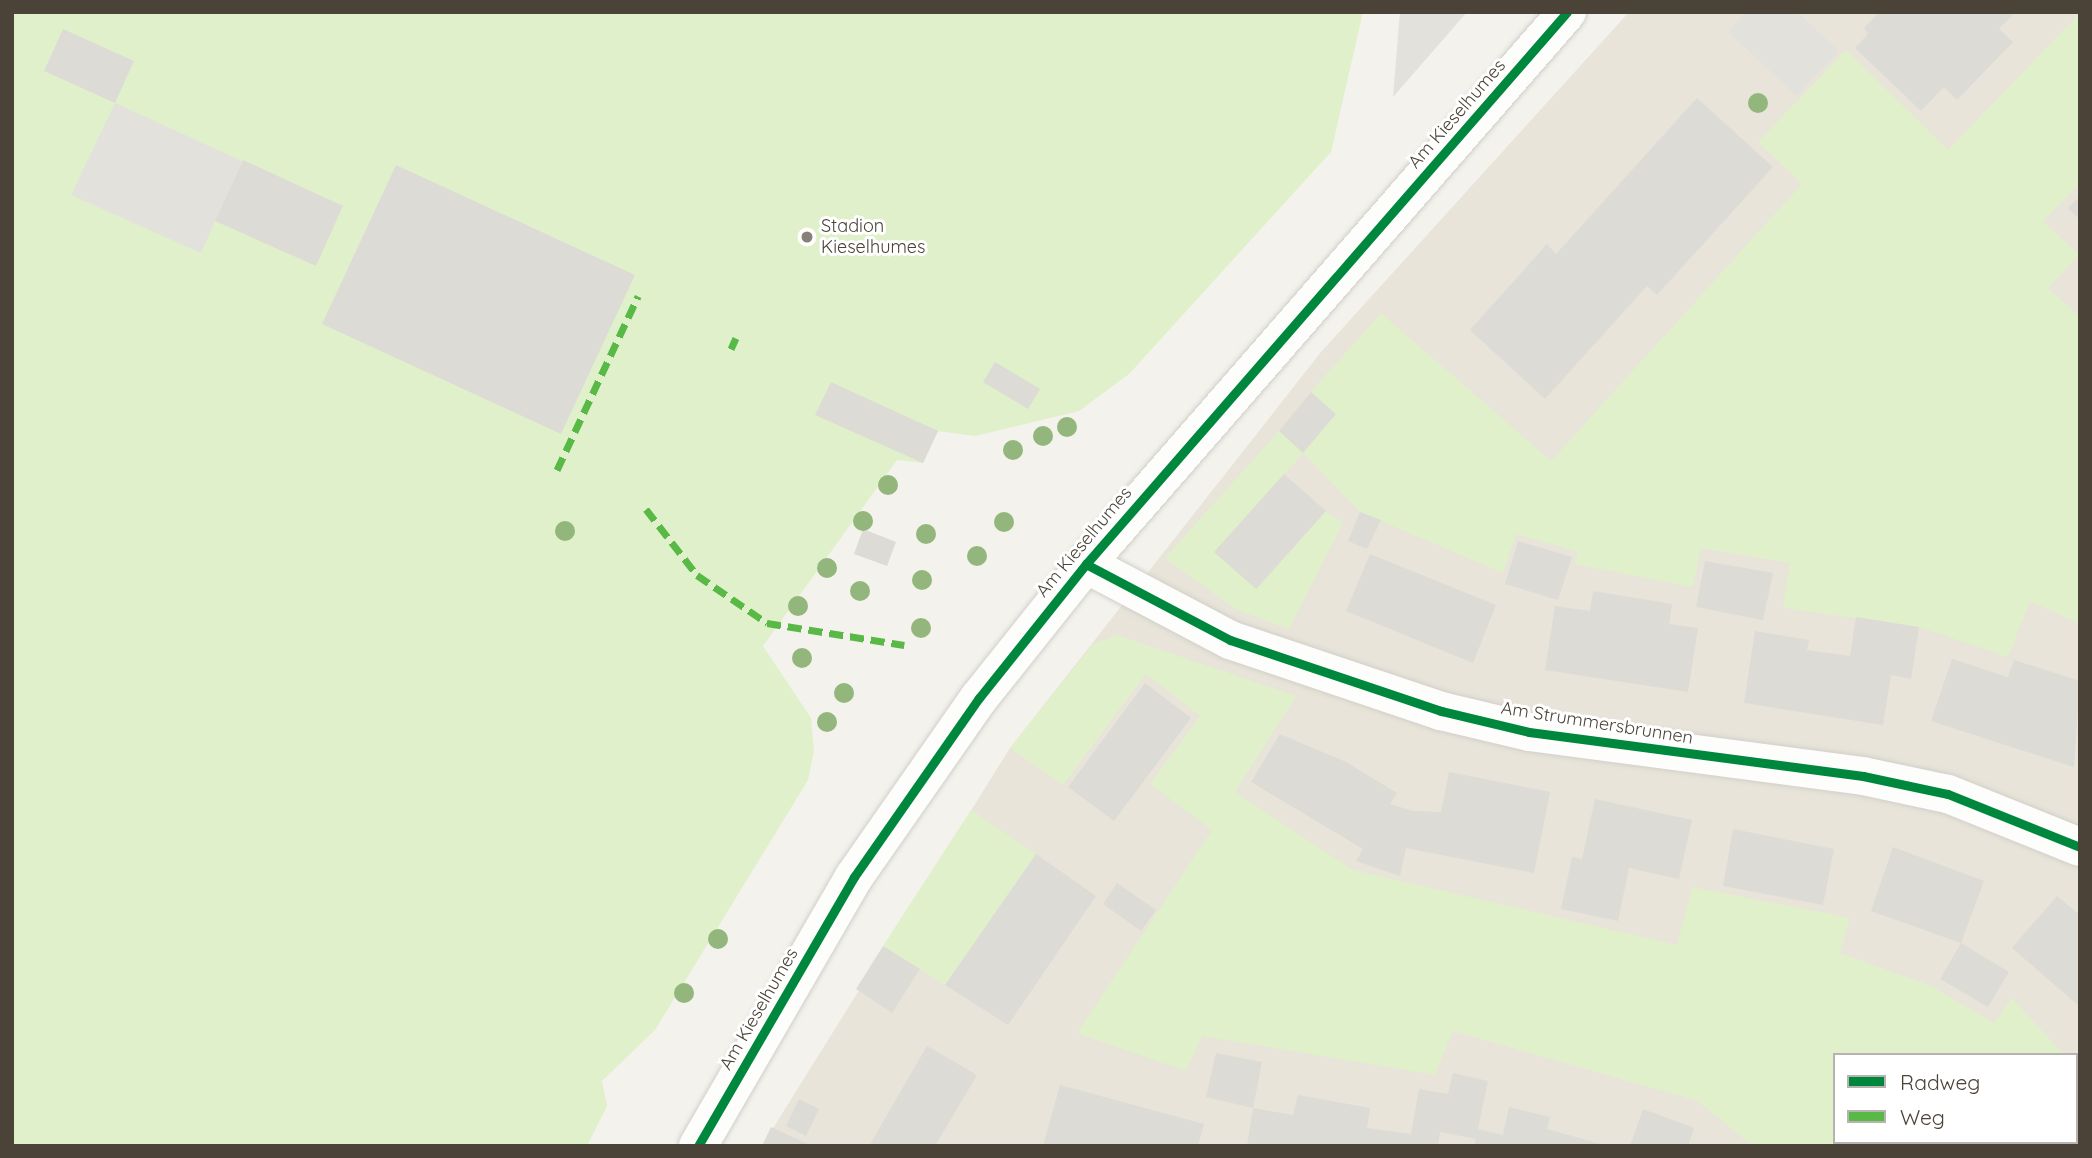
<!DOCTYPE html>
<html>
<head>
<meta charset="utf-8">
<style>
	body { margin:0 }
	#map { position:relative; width:2092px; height:1158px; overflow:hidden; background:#f3f2ec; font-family:Quicksand,sans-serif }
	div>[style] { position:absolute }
	.residential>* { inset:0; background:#e8e4d9 }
	.green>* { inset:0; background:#e0f0ca }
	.parking>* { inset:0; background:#e2e1dc }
	.water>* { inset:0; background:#badcf4 }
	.building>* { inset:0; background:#dddbd5 }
	.roads { filter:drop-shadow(0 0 2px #d1cfca) drop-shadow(0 0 2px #d1cfca) }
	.minor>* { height:38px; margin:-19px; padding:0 19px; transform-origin:19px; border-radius:19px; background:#fdfdfc }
	.tertiary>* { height:38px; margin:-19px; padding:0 19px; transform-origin:19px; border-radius:19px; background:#fdfdfc }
	.quiet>* { height:7px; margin-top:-3.5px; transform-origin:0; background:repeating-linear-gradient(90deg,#58b947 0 14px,transparent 0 21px) }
	.cycleway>* { height:9px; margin:-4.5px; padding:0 4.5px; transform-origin:4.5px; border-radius:4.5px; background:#00873e }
	.trees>* { width:20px; height:20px; margin:-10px; border-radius:50%; background:#93b67d }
	.dots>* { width:19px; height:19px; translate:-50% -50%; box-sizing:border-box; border:4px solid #fff; border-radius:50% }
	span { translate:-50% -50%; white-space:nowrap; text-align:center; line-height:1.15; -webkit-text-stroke:6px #fff; paint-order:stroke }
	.street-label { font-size:18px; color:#4b4337 }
	.poi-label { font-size:18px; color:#4b4337 }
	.left { translate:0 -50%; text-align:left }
	.frame { position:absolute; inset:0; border:14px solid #4b4337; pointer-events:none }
	.legend { position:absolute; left:1833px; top:1053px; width:245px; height:91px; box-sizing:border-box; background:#fff; border:2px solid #b7b4af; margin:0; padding:9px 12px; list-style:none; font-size:21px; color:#4b4337 }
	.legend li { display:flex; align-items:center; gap:14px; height:35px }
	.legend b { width:35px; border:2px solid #b7b4af }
</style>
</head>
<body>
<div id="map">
	<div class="residential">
		<div style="clip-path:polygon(evenodd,1629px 12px,2080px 12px,2080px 1146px,762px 1146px,1010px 748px,1321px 352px,1629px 12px,1835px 1055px,2076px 1055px,2076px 1142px,1835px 1142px,1835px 1055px)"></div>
	</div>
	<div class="green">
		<div style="clip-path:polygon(12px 12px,1363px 12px,1331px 152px,1129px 374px,1079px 411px,975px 436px,938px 431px,923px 463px,897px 460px,763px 646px,811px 718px,814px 751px,808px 780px,655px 1030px,602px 1081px,607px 1106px,587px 1146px,12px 1146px)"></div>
		<div style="clip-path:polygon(2080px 13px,2080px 183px,2043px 221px,2079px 255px,2048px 288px,2080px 317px,2080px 624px,2030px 601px,2008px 657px,1919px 627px,1783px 608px,1790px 563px,1701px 548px,1693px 587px,1575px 564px,1578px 552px,1516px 534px,1503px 573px,1360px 512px,1303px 453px,1215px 552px,1257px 589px,1326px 511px,1343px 523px,1289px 629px,1237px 610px,1165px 558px,1279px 431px,1303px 452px,1311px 392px,1381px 313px,1551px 461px,1802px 184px,1758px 142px,1846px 50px,1948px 150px)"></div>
		<div style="clip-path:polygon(1117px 635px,1296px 696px,1235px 792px,1353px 870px,1677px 945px,1692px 887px,1850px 918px,1840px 953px,1931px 986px,1994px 1023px,2012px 998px,2064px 1055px,1835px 1055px,1835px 1142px,2049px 1142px,1753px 1146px,1698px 1101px,1453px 1031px,1435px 1075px,1202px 1036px,1186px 1071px,1077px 1033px,1212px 830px,1150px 784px,1200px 716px,1146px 674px,1063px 785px,1010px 748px,1093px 644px)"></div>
		<div style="clip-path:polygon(971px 810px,1036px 854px,945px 985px,883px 946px)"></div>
	</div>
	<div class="parking">
		<div style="clip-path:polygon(1400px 12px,1467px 12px,1393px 97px)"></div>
		<div style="clip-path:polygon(1745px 12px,1797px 12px,1839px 51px,1797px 96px,1728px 32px)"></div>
		<div style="clip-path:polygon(115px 103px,242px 161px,201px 253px,71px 195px)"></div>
	</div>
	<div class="water">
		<div style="clip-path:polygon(1871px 1142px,1934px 1142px,1935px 1143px,1874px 1146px)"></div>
	</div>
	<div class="building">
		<div style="clip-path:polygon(1889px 12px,2015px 12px,1999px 29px,2013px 42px,1957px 100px,1944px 87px,1921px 111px,1855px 48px,1868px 34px,1864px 28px,1878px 13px)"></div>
		<div style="clip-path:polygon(63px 29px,134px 61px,115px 103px,44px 71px)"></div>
		<div style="clip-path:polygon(1697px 98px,1773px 167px,1657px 295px,1647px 286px,1545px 399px,1470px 330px,1547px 244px,1556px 254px)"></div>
		<div style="clip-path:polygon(243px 160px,343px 206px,316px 266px,215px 221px)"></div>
		<div style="clip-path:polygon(396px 165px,635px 275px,561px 434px,322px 324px)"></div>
		<div style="clip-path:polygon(2080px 196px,2080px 220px,2068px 208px)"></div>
		<div style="clip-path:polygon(995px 362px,1040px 389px,1028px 409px,983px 382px)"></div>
		<div style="clip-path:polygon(831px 382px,938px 431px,923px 463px,815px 415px)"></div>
		<div style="clip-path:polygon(1311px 392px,1336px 414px,1303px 453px,1279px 431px)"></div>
		<div style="clip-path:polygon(1284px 474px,1326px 511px,1256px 589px,1214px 552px)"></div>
		<div style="clip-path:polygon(1360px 512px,1381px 520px,1367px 549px,1348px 541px)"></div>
		<div style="clip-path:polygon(863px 529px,896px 542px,887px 566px,854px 554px)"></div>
		<div style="clip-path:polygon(1518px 541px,1572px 557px,1558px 600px,1505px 584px)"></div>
		<div style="clip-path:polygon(1370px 554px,1496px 605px,1473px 663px,1346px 611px)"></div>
		<div style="clip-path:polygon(1705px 561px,1773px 573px,1763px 620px,1696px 607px)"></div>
		<div style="clip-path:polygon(1593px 591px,1672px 604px,1669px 624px,1698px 628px,1688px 692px,1545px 670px,1555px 606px,1590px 611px)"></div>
		<div style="clip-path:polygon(1856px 617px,1919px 627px,1911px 679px,1891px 675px,1883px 725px,1744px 703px,1755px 631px,1809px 640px,1807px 650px,1850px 656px)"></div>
		<div style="clip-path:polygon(1952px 659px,2008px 677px,2014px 660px,2080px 681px,2074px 767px,1931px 721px)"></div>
		<div style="clip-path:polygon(1145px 683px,1191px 718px,1114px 821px,1068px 787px)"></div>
		<div style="clip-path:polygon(1280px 734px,1346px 762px,1397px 793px,1390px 804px,1413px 811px,1441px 812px,1449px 772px,1550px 792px,1534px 873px,1406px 848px,1400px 876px,1356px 861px,1363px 849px,1251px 782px)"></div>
		<div style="clip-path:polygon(1595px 799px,1692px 820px,1679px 879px,1629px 868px,1618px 921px,1561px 909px,1572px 857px,1582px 859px)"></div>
		<div style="clip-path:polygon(1733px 829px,1834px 849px,1823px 905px,1723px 886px)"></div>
		<div style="clip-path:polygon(1893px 847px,1984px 881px,1961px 943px,2009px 972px,1988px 1007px,1940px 979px,1961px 943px,1871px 911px)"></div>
		<div style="clip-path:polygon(1036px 854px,1096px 896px,1008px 1025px,945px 985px)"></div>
		<div style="clip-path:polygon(1117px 883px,1156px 910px,1141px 931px,1103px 904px)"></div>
		<div style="clip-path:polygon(2057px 896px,2080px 915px,2080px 1007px,2012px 948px)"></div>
		<div style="clip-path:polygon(883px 946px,920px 969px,892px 1013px,856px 989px)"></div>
		<div style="clip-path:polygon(927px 1046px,977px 1075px,935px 1146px,869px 1146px)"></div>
		<div style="clip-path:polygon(1216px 1053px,1262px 1062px,1253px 1108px,1293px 1115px,1298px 1095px,1370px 1108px,1367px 1128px,1411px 1134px,1419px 1089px,1448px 1094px,1453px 1073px,1488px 1081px,1478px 1129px,1503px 1135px,1509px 1107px,1550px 1117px,1547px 1129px,1608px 1146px,1474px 1146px,1476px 1139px,1440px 1132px,1438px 1146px,1247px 1146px,1253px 1108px,1206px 1097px)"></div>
		<div style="clip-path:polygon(1060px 1085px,1204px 1124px,1198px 1146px,1043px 1146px)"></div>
		<div style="clip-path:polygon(799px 1099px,819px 1109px,806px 1136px,786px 1126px)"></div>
		<div style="clip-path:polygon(1643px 1109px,1694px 1128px,1688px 1146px,1630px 1146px)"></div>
		<div style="clip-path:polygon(771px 1127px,812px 1146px,762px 1146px)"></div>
	</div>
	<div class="roads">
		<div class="minor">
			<div style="left:1086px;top:564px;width:163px;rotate:27.8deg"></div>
			<div style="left:1230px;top:640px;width:223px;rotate:18.6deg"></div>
			<div style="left:1441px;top:711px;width:90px;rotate:13.4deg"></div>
			<div style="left:1529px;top:732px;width:337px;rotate:7.5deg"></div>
			<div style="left:1863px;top:776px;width:87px;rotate:12deg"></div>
			<div style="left:1948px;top:794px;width:142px;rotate:21.9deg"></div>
		</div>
		<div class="tertiary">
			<div style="left:698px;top:1146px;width:311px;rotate:-59.9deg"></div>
			<div style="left:854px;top:877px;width:218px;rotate:-55.1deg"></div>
			<div style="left:979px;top:698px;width:171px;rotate:-51.4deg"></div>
			<div style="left:1086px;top:564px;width:732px;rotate:-48.93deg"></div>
		</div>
	</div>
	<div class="quiet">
		<div style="left:731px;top:349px;width:12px;rotate:-66deg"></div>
		<div style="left:557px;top:470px;width:192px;rotate:-65deg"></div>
		<div style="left:646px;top:509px;width:83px;rotate:52.3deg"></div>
		<div style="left:697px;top:575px;width:85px;rotate:34.4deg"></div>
		<div style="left:767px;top:623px;width:139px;rotate:9.1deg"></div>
	</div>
	<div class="cycleway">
		<div style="left:1086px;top:564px;width:163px;rotate:27.8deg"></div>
		<div style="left:1230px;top:640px;width:223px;rotate:18.6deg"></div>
		<div style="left:1441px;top:711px;width:90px;rotate:13.4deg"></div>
		<div style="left:1529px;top:732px;width:337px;rotate:7.5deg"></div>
		<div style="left:1863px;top:776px;width:87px;rotate:12deg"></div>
		<div style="left:1948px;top:794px;width:142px;rotate:21.9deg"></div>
		<div style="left:698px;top:1146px;width:311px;rotate:-59.9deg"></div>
		<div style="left:854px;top:877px;width:218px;rotate:-55.1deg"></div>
		<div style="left:979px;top:698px;width:171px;rotate:-51.4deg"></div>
		<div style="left:1086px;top:564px;width:732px;rotate:-48.93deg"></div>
	</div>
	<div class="trees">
		<div style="left:1758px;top:103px"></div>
		<div style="left:1067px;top:427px"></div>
		<div style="left:1043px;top:436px"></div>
		<div style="left:1013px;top:450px"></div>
		<div style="left:888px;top:485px"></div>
		<div style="left:863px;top:521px"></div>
		<div style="left:1004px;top:522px"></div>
		<div style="left:565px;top:531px"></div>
		<div style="left:926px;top:534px"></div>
		<div style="left:977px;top:556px"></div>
		<div style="left:827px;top:568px"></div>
		<div style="left:922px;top:580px"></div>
		<div style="left:860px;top:591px"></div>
		<div style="left:798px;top:606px"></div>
		<div style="left:921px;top:628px"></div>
		<div style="left:802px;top:658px"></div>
		<div style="left:844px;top:693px"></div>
		<div style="left:827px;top:722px"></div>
		<div style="left:718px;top:939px"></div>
		<div style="left:684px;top:993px"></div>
	</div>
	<div class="dots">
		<div style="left:807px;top:237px;background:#868076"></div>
	</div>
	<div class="street-label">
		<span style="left:1457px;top:114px;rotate:-49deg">Am Kieselhumes</span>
		<span style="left:1084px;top:542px;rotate:-50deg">Am Kieselhumes</span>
		<span style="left:1597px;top:723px;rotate:9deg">Am Strummersbrunnen</span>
		<span style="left:759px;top:1009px;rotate:-60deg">Am Kieselhumes</span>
	</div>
	<div class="poi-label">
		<span class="left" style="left:821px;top:237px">Stadion<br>Kieselhumes</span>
	</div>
	<div class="frame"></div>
	<ul class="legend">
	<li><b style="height:9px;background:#00873e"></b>Radweg</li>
	<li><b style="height:9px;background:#58b947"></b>Weg</li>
	</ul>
</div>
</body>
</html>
